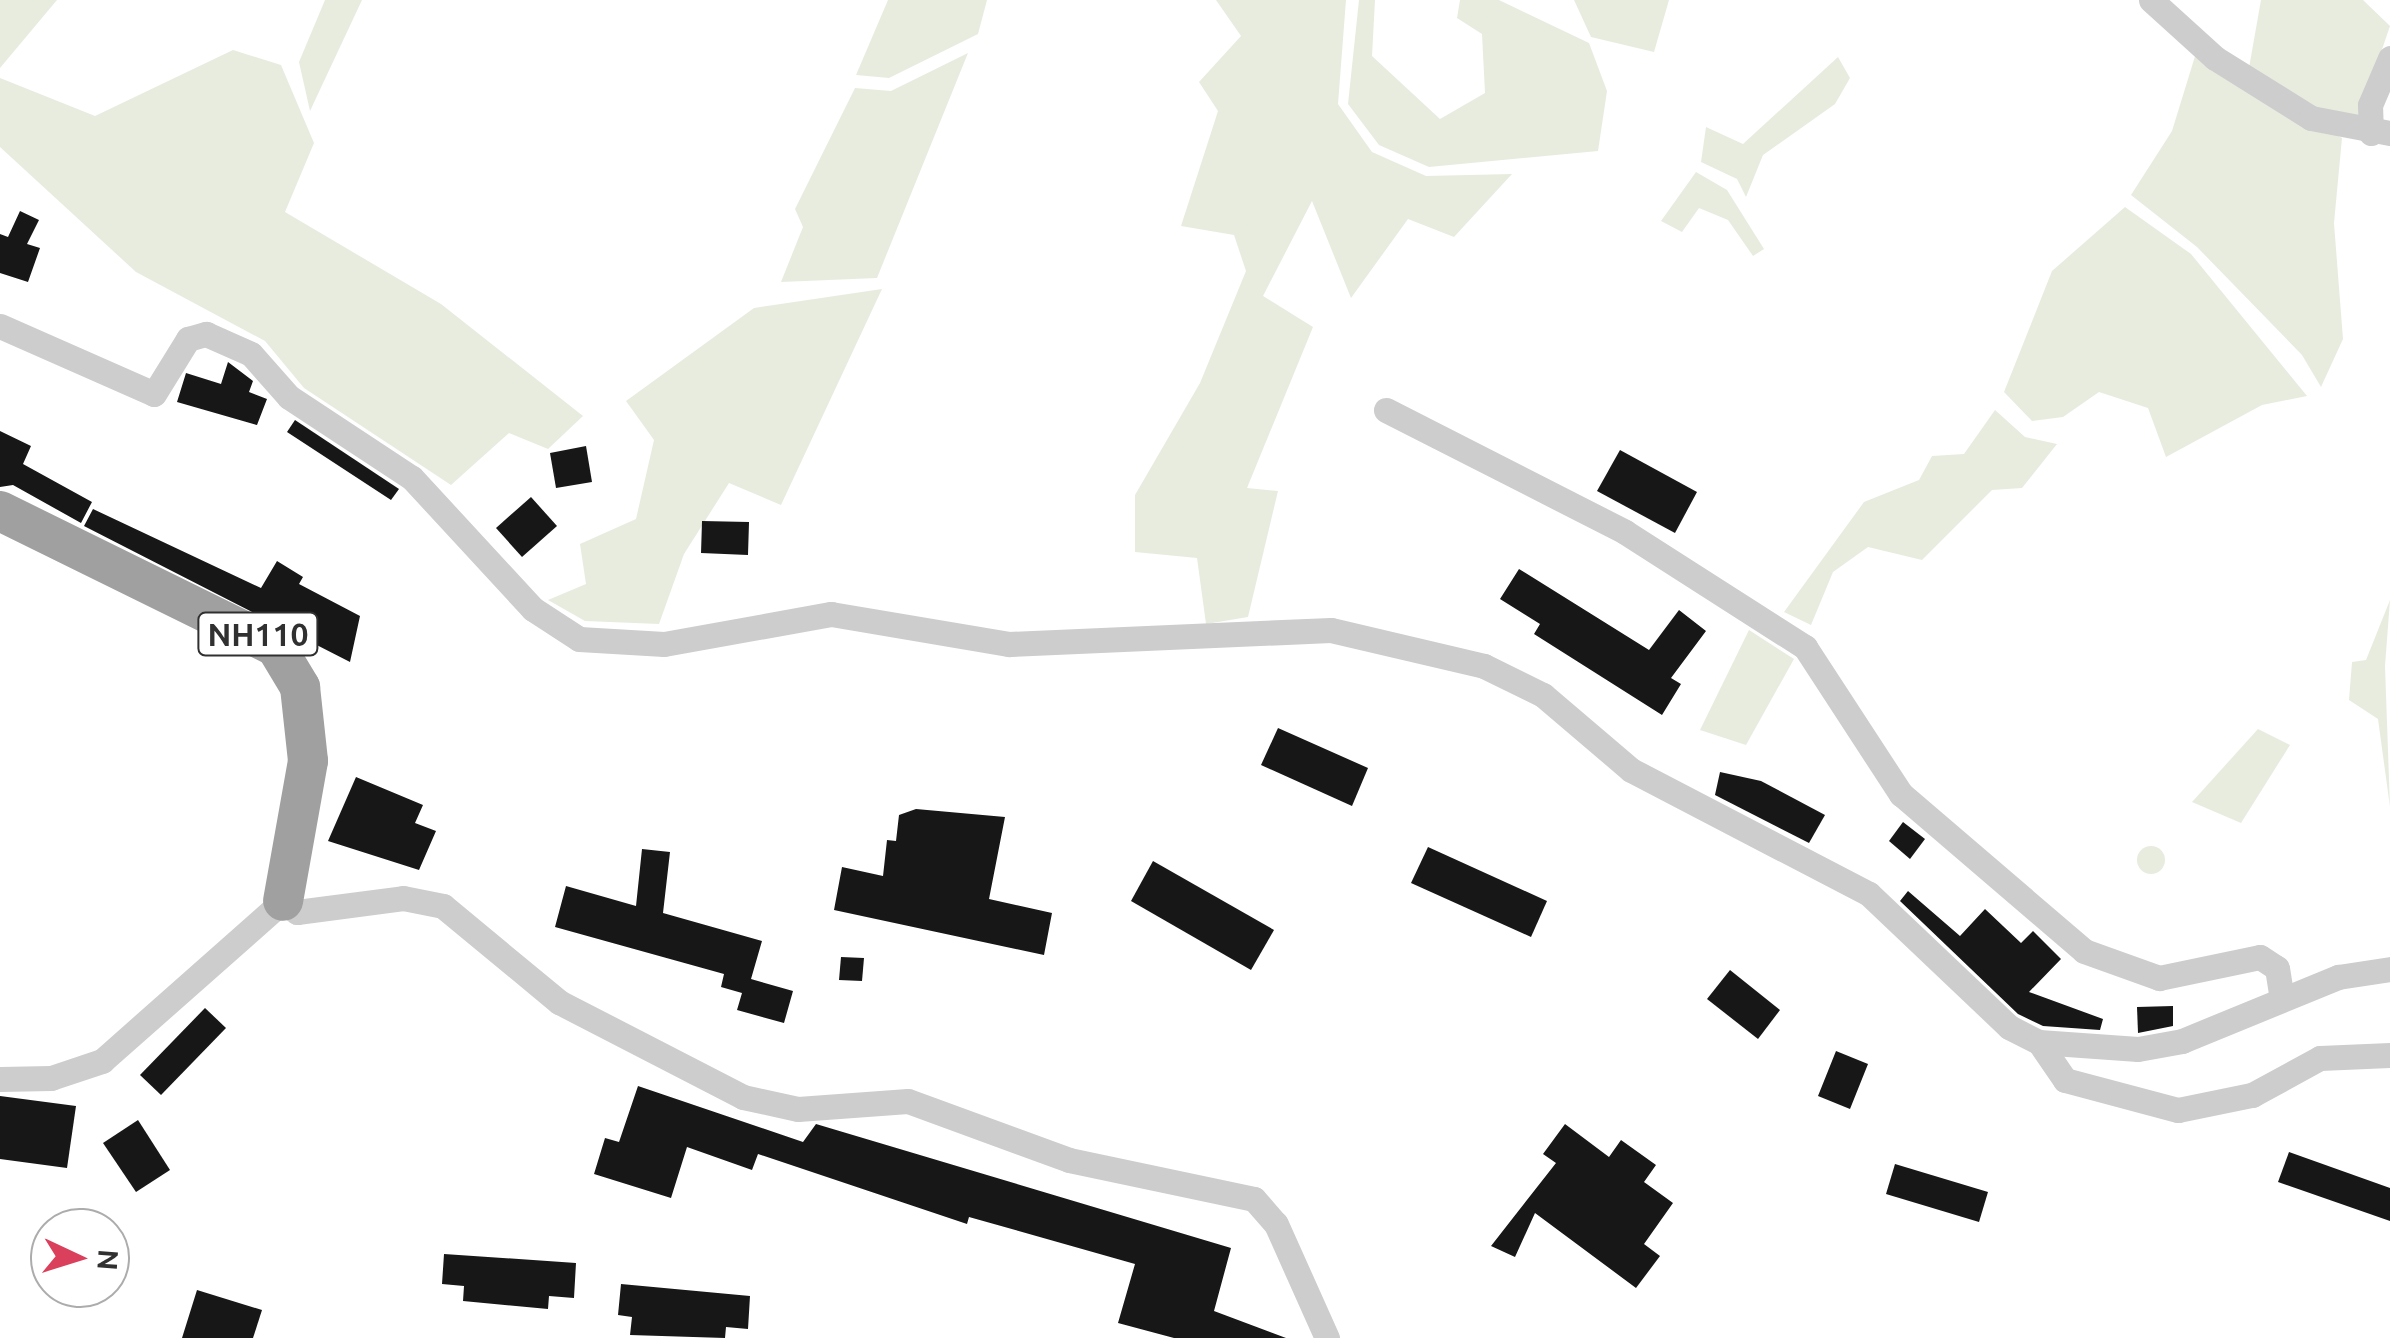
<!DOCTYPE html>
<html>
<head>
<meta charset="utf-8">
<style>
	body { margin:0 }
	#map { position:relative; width:2390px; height:1338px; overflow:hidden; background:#fff; font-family:Ubuntu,sans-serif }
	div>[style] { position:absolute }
	.green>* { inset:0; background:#e7ecdf }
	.round { border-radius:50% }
	.building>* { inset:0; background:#171717 }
	.minor>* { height:25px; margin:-12.5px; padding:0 12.5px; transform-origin:12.5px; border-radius:12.5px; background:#cdcdcd }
	.trunk>* { height:40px; margin:-20px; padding:0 20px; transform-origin:20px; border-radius:20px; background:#a0a0a0 }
	span { translate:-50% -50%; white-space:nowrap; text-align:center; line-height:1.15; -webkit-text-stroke:10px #fff; paint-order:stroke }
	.shield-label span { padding:2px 8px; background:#fff; border:2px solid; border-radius:8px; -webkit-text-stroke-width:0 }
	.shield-label { font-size:32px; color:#303030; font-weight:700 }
	.north { position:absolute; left:30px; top:1208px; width:100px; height:100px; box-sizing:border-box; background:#fff; border:2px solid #acacac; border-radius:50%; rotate:94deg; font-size:28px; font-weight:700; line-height:40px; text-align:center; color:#303030 }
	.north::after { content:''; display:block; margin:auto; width:35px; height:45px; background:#da3f5b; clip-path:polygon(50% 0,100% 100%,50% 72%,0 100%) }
</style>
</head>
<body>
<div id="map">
	<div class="green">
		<div style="clip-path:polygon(0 0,57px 0,0 68px)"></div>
		<div style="clip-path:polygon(325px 0,362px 0,310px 111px,299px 62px)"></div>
		<div style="clip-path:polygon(888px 0,987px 0,978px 34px,889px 78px,856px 75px)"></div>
		<div style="clip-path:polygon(1216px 0,1346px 0,1338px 104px,1372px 152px,1426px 176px,1512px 174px,1454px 237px,1408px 219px,1351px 298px,1312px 201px,1263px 296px,1313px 327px,1247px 488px,1278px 491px,1248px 617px,1206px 624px,1197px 558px,1135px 552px,1135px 495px,1200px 383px,1246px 271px,1234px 235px,1181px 226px,1218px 111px,1199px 82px,1241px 36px)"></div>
		<div style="clip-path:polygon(1359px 0,1375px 0,1372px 56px,1440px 119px,1485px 93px,1482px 34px,1457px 18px,1460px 0,1499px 0,1589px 43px,1607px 91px,1598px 151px,1429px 167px,1379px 145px,1348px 104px)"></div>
		<div style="clip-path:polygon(1574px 0,1669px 0,1654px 52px,1591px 37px)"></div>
		<div style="clip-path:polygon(2261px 0,2363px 0,2390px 26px,2358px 120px,2333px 118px,2249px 68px)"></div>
		<div style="clip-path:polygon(233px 50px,281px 65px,314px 143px,285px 212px,441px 304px,583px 416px,548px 449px,509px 433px,451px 485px,304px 388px,265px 341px,136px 272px,0 147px,0 78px,95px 116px)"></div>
		<div style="clip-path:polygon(968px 53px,877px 278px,781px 282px,803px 227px,795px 209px,855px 88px,891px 91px)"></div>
		<div style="clip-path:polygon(2196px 53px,2342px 138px,2334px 223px,2343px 339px,2321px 387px,2302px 355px,2197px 247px,2131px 195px,2172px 131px)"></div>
		<div style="clip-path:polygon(1838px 57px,1850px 78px,1835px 104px,1763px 155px,1746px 197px,1737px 179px,1701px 162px,1706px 127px,1743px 144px)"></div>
		<div style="clip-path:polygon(1696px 172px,1727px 190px,1764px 249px,1753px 256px,1728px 220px,1699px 208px,1682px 232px,1661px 221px)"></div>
		<div style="clip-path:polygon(2125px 207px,2191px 254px,2307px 396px,2262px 405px,2166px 457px,2148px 408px,2099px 392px,2063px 417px,2032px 421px,2004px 392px,2052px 271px)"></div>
		<div style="clip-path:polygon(882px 289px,781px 505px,729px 483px,684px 554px,659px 624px,585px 621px,548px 600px,586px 584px,580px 544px,636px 519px,654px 440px,626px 401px,754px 308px)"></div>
		<div style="clip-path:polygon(1995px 410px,2025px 437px,2057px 444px,2022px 488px,1992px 490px,1922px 560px,1868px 547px,1833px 572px,1811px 625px,1784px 612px,1864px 502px,1919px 480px,1932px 456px,1964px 454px)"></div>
		<div style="clip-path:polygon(2390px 600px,2385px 666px,2390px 807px,2378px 719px,2349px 700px,2352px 662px,2366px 660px)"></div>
		<div style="clip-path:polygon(1749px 630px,1794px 659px,1746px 745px,1700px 730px)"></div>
		<div style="clip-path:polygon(2258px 729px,2290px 745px,2241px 823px,2192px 802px)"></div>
		<div class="round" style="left:2137px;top:846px;width:28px;height:28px"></div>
	</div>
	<div class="building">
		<div style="clip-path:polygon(20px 211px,39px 220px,27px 244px,40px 248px,28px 282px,0 273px,0 234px,8px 237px)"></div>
		<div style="clip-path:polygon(228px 362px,253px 381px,249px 392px,267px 399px,257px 425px,177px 402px,186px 373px,221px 384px)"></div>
		<div style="clip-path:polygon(295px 420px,399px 489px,391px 500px,287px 432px)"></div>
		<div style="clip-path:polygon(0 431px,31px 446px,23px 464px,92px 502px,81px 523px,13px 485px,0 487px)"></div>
		<div style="clip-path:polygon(586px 446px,592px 482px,556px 488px,550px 453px)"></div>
		<div style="clip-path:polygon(1620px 450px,1697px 492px,1675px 533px,1597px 491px)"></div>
		<div style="clip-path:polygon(531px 497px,557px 526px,522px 557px,496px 528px)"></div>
		<div style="clip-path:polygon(93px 509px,261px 588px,277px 561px,303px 577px,299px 584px,360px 616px,350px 662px,84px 526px)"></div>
		<div style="clip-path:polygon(702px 521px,749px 522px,748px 555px,701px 553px)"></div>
		<div style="clip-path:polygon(1519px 569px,1649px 650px,1679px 610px,1706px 631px,1671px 678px,1681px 684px,1662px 715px,1534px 634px,1540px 624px,1500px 599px)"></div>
		<div style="clip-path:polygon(1278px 728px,1368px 768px,1352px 806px,1261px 765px)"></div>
		<div style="clip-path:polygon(1720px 772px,1761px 781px,1825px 815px,1809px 843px,1715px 795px)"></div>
		<div style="clip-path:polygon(356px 777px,423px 805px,415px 823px,436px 831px,419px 870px,328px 841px)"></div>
		<div style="clip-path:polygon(916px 809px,1005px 817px,989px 899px,1052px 913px,1044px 955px,834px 910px,842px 867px,883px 876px,887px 840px,896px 841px,899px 815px)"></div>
		<div style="clip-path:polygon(1903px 822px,1925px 839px,1910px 859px,1889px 841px)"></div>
		<div style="clip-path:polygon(1428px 847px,1547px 901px,1531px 937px,1411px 883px)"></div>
		<div style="clip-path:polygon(642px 849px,670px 852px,663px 913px,762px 941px,751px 979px,793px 991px,784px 1023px,737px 1010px,742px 993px,721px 987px,724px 974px,555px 927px,566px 886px,636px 906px)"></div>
		<div style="clip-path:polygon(1153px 861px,1274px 930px,1251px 970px,1131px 901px)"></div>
		<div style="clip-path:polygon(1908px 891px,1960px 936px,1985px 909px,2021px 943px,2033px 931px,2061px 959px,2029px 992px,2103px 1019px,2100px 1030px,2043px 1026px,2018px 1014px,1900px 901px)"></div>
		<div style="clip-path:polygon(841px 957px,864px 958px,862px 981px,839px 980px)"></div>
		<div style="clip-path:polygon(1730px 970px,1780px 1010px,1758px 1039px,1707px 999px)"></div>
		<div style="clip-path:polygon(2173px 1006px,2173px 1026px,2138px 1033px,2137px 1007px)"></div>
		<div style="clip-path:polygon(205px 1008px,226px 1028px,161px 1095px,140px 1075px)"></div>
		<div style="clip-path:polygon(1836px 1051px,1868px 1064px,1850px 1109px,1818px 1096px)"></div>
		<div style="clip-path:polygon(638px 1086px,803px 1142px,816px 1124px,1231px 1248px,1214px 1311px,1286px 1338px,1174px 1338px,1118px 1323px,1135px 1264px,969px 1217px,967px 1224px,758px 1154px,752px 1170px,687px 1147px,671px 1198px,594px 1174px,605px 1138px,619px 1142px)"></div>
		<div style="clip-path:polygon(0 1096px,76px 1106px,67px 1168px,0 1159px)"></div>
		<div style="clip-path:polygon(138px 1120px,170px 1170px,136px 1192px,103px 1143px)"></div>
		<div style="clip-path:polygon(1565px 1124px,1609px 1157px,1621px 1140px,1656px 1165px,1644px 1182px,1673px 1203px,1644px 1244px,1660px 1256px,1636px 1288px,1535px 1213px,1515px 1257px,1491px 1246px,1556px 1163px,1543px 1154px)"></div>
		<div style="clip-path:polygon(2289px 1152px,2390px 1188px,2390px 1221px,2278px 1182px)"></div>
		<div style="clip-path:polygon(1895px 1164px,1988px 1192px,1979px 1222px,1886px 1194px)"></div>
		<div style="clip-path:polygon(444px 1254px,576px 1263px,574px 1298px,549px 1296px,548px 1309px,463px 1301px,464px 1286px,442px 1284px)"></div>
		<div style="clip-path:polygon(621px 1284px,750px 1296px,748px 1329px,726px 1327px,725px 1338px,630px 1335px,632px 1317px,618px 1315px)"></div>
		<div style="clip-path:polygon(197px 1290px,262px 1310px,253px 1338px,182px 1338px)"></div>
	</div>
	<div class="minor">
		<div style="left:2151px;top:0;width:86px;rotate:42.2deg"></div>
		<div style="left:2215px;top:58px;width:113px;rotate:32deg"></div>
		<div style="left:2311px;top:118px;width:80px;rotate:10.8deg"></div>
		<div style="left:2371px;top:133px;width:28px;rotate:-92deg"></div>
		<div style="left:2370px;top:105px;width:51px;rotate:-66.9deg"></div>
		<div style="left:0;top:326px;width:168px;rotate:23.8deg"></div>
		<div style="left:154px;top:394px;width:65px;rotate:-58.3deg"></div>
		<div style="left:188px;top:339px;width:19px;rotate:-16deg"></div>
		<div style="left:206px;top:334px;width:49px;rotate:24deg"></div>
		<div style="left:251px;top:354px;width:57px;rotate:48.5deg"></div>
		<div style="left:289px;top:397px;width:147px;rotate:33.4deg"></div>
		<div style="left:412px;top:478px;width:178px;rotate:47.3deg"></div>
		<div style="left:533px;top:609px;width:55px;rotate:33.1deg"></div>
		<div style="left:579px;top:639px;width:85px;rotate:3.4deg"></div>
		<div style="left:664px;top:644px;width:170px;rotate:-10.2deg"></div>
		<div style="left:831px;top:614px;width:181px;rotate:9.6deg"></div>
		<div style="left:1009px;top:644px;width:322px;rotate:-2.5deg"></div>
		<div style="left:1331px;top:630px;width:157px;rotate:13.2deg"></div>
		<div style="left:1484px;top:666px;width:66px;rotate:26.2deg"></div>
		<div style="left:1543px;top:695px;width:116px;rotate:40.4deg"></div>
		<div style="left:1631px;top:770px;width:268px;rotate:27.5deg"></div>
		<div style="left:1869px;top:894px;width:193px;rotate:43.5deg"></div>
		<div style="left:2009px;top:1027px;width:34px;rotate:27deg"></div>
		<div style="left:2039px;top:1042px;width:99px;rotate:4deg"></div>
		<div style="left:2138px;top:1049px;width:45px;rotate:-10.3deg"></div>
		<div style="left:2182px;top:1041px;width:169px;rotate:-22.3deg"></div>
		<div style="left:2338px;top:977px;width:53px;rotate:-8.7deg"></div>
		<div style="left:1386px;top:410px;width:268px;rotate:27deg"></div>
		<div style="left:1625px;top:532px;width:214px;rotate:32.6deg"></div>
		<div style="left:1805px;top:647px;width:176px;rotate:56.9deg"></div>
		<div style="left:1901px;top:794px;width:241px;rotate:40.6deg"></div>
		<div style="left:2084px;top:951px;width:80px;rotate:19.8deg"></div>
		<div style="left:2159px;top:978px;width:103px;rotate:-11.7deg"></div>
		<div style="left:2260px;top:957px;width:20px;rotate:33deg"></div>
		<div style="left:2277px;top:968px;width:32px;rotate:81deg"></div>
		<div style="left:2039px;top:1042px;width:46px;rotate:55.6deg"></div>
		<div style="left:2065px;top:1080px;width:117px;rotate:14.9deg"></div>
		<div style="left:2178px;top:1110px;width:76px;rotate:-11.5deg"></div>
		<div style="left:2252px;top:1095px;width:77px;rotate:-28.6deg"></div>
		<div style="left:2320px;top:1058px;width:70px;rotate:-2.5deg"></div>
		<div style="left:0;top:1079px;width:51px;rotate:-1.1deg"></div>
		<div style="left:51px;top:1078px;width:54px;rotate:-18.4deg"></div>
		<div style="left:102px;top:1061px;width:242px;rotate:-41.5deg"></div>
		<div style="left:283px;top:901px;width:18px;rotate:38deg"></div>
		<div style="left:297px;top:912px;width:107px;rotate:-7.5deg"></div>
		<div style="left:403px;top:898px;width:41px;rotate:11.3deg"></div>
		<div style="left:443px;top:906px;width:151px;rotate:39.6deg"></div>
		<div style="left:559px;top:1002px;width:207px;rotate:27.3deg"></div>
		<div style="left:743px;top:1097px;width:56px;rotate:12.3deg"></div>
		<div style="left:798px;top:1109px;width:110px;rotate:-4.2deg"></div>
		<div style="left:908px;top:1101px;width:171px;rotate:20.1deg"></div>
		<div style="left:1069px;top:1160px;width:189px;rotate:11.9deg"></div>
		<div style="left:1254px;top:1199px;width:33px;rotate:49deg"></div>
		<div style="left:1276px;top:1224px;width:125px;rotate:65.9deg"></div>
	</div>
	<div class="trunk">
		<div style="left:0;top:511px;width:308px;rotate:26.2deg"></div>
		<div style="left:276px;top:647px;width:47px;rotate:59deg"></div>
		<div style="left:300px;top:687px;width:74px;rotate:83.8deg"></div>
		<div style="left:308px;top:761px;width:142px;rotate:100.1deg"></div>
	</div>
	<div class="shield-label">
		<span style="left:258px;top:634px">NH110</span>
	</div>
	<div class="north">N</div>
</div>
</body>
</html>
